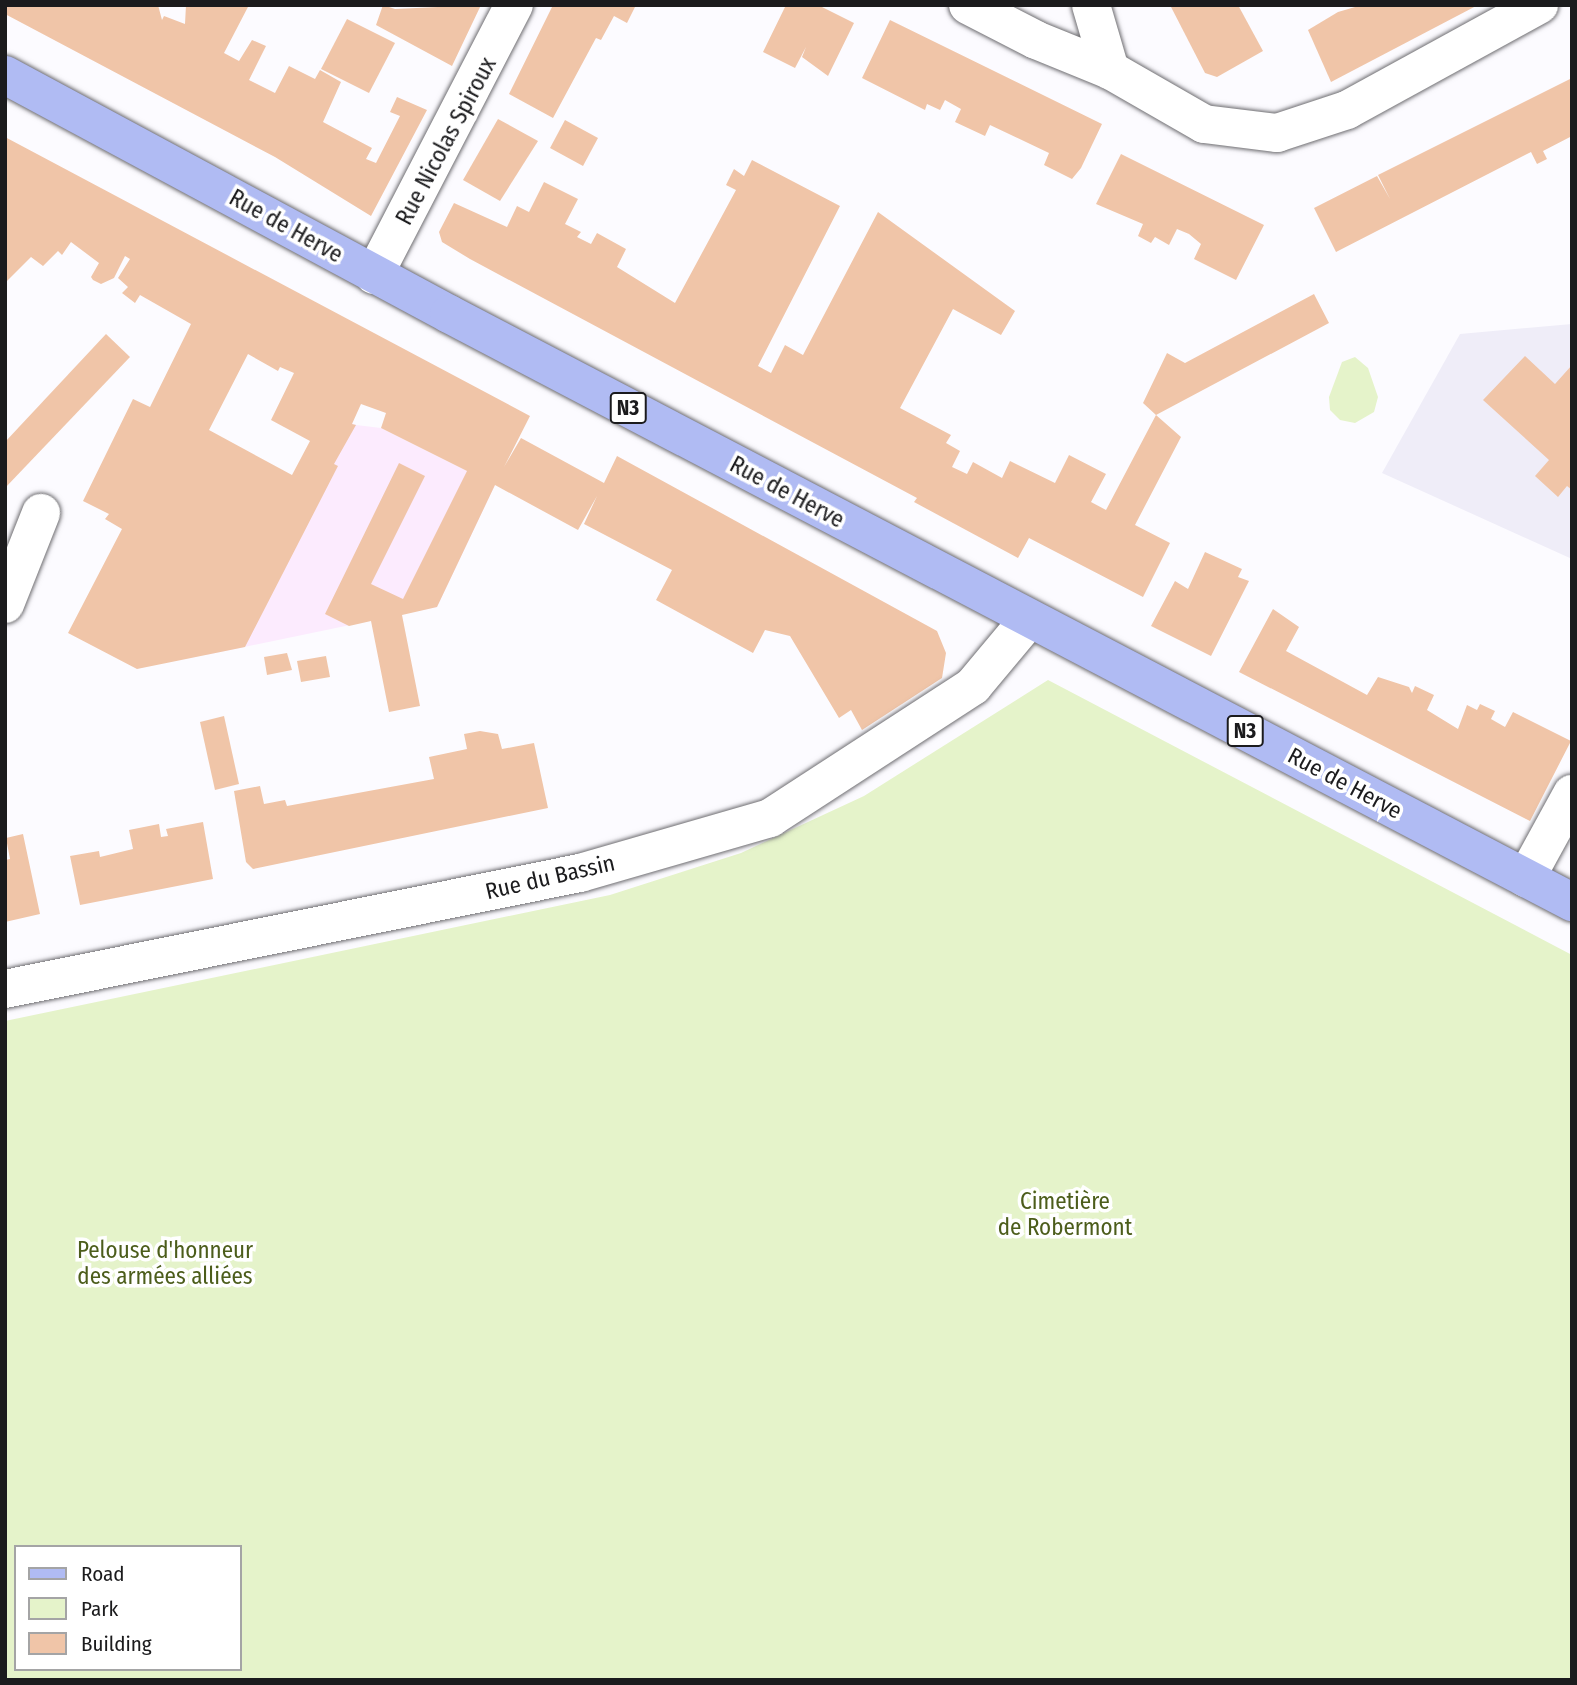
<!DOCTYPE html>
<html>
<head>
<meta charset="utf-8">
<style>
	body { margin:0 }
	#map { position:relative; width:1577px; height:1685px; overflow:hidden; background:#fcfbff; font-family:"Fira Sans Condensed",sans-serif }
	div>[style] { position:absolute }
	.built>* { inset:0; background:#efedf8 }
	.industrial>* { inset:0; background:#fcebfe }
	.green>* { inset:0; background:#e5f3ca }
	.building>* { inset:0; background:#f0c5a8 }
	.roads { filter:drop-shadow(0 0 2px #6f6e72) drop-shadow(0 0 2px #6f6e72) }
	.minor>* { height:38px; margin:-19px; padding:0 19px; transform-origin:19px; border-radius:19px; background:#fff }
	.major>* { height:38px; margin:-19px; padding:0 19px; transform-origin:19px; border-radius:19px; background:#b0bbf3 }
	span { translate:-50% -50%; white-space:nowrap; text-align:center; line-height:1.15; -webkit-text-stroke:7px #fff; paint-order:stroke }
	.shield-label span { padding:2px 5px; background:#fff; border:2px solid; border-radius:5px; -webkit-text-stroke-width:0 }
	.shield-label { font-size:21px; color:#1b1b1d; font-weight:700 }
	.street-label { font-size:23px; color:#1b1b1d }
	.park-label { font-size:23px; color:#4c5d1b }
	.frame { position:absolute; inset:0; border:7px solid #1b1b1d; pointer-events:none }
	.legend { position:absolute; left:14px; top:1545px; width:228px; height:126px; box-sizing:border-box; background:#fff; border:2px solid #a4a4a5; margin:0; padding:9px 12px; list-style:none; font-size:21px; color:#1b1b1d }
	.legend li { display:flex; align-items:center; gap:14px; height:35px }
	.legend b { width:35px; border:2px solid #a4a4a5 }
</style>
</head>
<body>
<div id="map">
	<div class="built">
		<div style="clip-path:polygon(1572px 324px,1572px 559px,1382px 473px,1460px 334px)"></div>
	</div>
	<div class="industrial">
		<div style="clip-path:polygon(329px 414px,356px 425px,381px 428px,495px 485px,437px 607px,206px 655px)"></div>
	</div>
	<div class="green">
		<div style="clip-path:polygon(1355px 357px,1368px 368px,1378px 397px,1374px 412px,1355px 423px,1340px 420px,1330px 410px,1329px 397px,1342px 362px)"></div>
		<div style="clip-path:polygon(evenodd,1048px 680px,1572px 955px,1572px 1680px,5px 1680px,5px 1021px,610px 895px,741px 853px,864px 796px,1048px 680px,16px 1547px,240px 1547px,240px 1669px,16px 1669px,16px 1547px)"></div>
	</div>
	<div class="building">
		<div style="clip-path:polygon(5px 5px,158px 5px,162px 20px,164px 16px,185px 24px,186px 5px,249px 5px,224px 53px,239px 61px,252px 40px,266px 46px,249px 80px,275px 93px,289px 66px,315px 79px,320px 70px,341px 82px,323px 122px,372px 148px,366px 159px,376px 163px,400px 116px,390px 112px,397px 97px,427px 110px,371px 216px,275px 157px,5px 14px)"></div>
		<div style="clip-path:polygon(383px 5px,395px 9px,481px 5px,452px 66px,376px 25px)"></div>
		<div style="clip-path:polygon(553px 5px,636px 5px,627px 23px,614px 16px,601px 40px,596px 38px,553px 118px,509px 94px)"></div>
		<div style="clip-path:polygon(786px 5px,818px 5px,854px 23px,828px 76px,802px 57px,806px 47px,795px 68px,763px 52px)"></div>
		<div style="clip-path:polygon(1170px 5px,1238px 5px,1263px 51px,1217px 77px,1205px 73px)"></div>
		<div style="clip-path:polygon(1362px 5px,1478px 5px,1331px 82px,1308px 30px,1338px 12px)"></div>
		<div style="clip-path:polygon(347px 19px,395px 43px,369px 93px,321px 69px)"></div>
		<div style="clip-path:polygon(890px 20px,1102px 124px,1081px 168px,1072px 179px,1044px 165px,1049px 153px,990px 125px,985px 136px,955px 122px,961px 109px,945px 100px,940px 110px,927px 104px,925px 110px,862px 78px)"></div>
		<div style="clip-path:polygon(1572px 78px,1572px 136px,1543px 151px,1547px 159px,1537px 164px,1531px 152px,1336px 252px,1314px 208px,1377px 176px,1390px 199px,1378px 175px)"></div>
		<div style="clip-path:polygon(498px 119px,538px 141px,500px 201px,463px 180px)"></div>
		<div style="clip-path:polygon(565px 120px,598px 138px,583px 166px,550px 148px)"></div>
		<div style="clip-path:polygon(evenodd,5px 137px,530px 416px,504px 467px,521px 438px,604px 483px,617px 456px,937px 631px,946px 653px,942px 678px,862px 730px,851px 710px,839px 718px,790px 636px,765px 630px,753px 653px,656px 600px,672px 570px,584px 524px,597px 496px,578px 530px,495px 485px,437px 607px,402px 615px,420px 706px,389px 712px,371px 621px,349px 626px,325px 614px,399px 463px,425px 476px,371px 584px,403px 599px,467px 471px,381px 428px,386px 413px,361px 404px,352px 424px,356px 425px,334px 464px,338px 466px,245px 647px,137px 669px,68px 633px,122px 529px,105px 519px,109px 514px,83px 501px,133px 399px,150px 407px,191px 324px,140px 295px,135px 303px,122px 293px,128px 287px,118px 278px,130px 259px,125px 256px,114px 278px,101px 284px,93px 280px,91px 277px,99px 263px,71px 242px,62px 255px,58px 251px,43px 266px,31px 257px,5px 283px,5px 137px,248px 354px,278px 371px,280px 367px,294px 373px,271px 420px,310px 441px,292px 475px,209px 430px,248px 354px)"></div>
		<div style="clip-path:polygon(1121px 154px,1264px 225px,1236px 280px,1194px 259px,1201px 244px,1189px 234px,1177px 229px,1169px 245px,1155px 237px,1151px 243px,1138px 236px,1143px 224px,1096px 204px)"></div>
		<div style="clip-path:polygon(752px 160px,840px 206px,758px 366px,771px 373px,785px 345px,803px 355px,878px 212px,1015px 311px,1001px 335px,953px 309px,900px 408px,951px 435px,946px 443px,960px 451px,952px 467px,967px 474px,973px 462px,1002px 478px,1010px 461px,1055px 483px,1069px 455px,1106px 474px,1091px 502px,1106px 510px,1156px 415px,1181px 437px,1135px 525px,1170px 543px,1143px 597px,1029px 538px,1018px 558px,914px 502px,917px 498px,470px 259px,442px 242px,439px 232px,454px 203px,507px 227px,517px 206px,529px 212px,544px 182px,578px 199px,565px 224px,581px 232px,577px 237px,591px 244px,597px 233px,626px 249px,617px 267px,675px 303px,736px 190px,726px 185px,734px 169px,744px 176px)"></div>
		<div style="clip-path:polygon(1314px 294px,1329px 323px,1156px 415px,1143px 403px,1167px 353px,1185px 363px)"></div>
		<div style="clip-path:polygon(106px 334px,130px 357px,5px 488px,5px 442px)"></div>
		<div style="clip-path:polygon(1525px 356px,1555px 384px,1572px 365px,1572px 490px,1567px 486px,1558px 497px,1535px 476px,1549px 460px,1483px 400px)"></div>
		<div style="clip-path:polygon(1205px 552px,1242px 569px,1238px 577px,1249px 581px,1211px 656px,1151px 626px,1175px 581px,1188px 589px)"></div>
		<div style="clip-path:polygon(1273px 609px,1299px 627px,1286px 651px,1367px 695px,1378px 677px,1409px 687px,1412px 693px,1415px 686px,1434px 695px,1427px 710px,1458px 729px,1467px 705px,1477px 710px,1480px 704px,1495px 711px,1491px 719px,1505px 727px,1513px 712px,1571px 741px,1530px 821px,1239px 672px)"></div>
		<div style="clip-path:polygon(287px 653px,292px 670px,267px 675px,264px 657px)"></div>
		<div style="clip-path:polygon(326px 656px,330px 677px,301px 682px,297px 661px)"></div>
		<div style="clip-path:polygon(224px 716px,239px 784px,215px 790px,200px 722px)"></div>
		<div style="clip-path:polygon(480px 731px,498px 734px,502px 749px,534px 743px,548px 808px,253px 869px,246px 862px,234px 791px,260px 786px,264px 804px,285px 800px,287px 806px,434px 779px,429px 757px,467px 749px,464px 734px)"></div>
		<div style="clip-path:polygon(203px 822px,213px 879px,80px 905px,70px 856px,99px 851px,100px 857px,133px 849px,129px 830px,159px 824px,161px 837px,168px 836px,166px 829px)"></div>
		<div style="clip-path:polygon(23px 834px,40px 914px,5px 922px,5px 860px,10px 859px,6px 838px)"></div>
	</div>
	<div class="roads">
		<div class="minor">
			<div style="left:968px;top:5px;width:76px;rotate:27.2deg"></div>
			<div style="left:1036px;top:40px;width:80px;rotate:22.1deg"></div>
			<div style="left:1110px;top:70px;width:108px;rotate:29.9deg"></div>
			<div style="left:1204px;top:124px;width:74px;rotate:7deg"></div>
			<div style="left:1277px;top:133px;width:74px;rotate:-18.2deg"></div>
			<div style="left:1347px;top:110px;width:219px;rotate:-28.7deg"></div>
			<div style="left:1091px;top:5px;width:68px;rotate:73.7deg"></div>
			<div style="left:374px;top:275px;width:304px;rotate:-62.6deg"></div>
			<div style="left:5px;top:604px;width:98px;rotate:-68.4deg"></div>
			<div style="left:1526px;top:878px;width:96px;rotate:-61.3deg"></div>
			<div style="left:5px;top:989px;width:587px;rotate:-11.41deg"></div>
			<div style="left:580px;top:873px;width:198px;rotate:-16.1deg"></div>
			<div style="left:770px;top:818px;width:242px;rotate:-33deg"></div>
			<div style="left:973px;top:686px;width:87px;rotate:-50.1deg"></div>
		</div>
		<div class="major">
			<div style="left:5px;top:75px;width:504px;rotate:28.29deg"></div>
			<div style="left:449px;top:314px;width:1268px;rotate:27.64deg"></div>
		</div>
	</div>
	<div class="shield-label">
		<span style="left:628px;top:408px">N3</span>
		<span style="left:1245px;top:731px">N3</span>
	</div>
	<div class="street-label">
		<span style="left:446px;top:141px;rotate:-62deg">Rue Nicolas Spiroux</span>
		<span style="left:286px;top:226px;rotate:29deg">Rue de Herve</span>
		<span style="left:787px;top:492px;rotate:28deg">Rue de Herve</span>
		<span style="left:1345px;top:783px;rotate:28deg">Rue de Herve</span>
		<span style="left:550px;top:877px;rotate:-13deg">Rue du Bassin</span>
	</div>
	<div class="park-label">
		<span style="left:1065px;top:1214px">Cimetière<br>de Robermont</span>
		<span style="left:165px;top:1263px">Pelouse d'honneur<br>des armées alliées</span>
	</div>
	<div class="frame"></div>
	<ul class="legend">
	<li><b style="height:9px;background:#b0bbf3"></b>Road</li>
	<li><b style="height:19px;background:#e5f3ca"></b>Park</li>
	<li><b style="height:19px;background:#f0c5a8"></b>Building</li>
	</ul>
</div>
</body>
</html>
